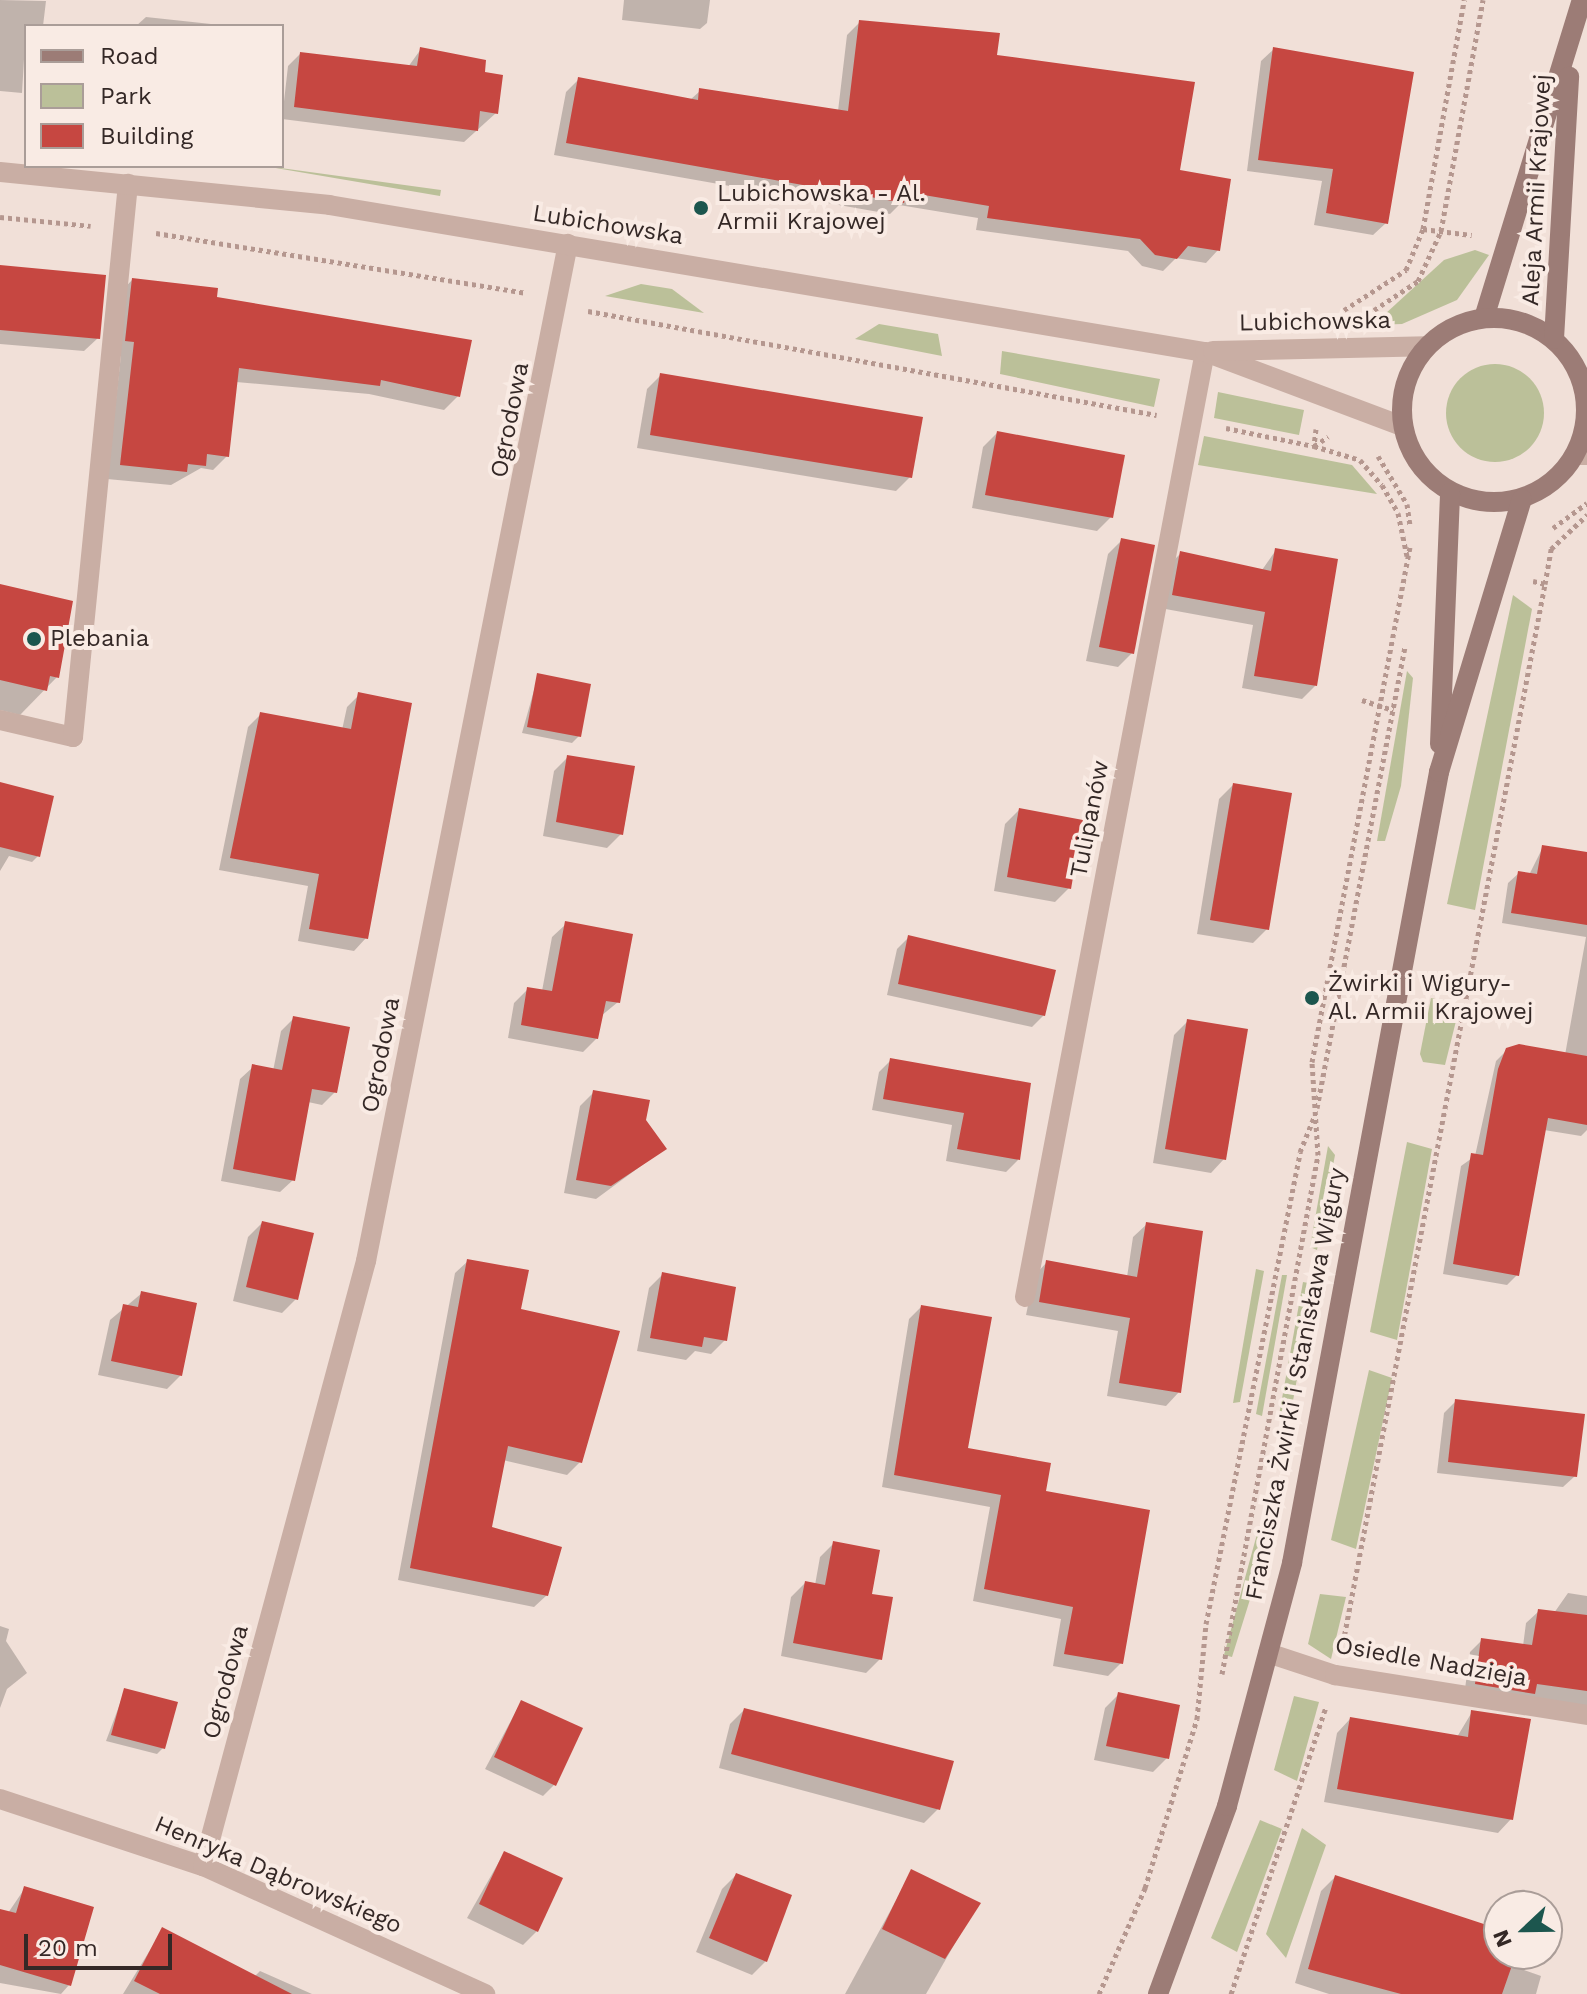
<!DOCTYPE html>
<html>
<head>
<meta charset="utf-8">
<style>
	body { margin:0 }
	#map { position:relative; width:1587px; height:1994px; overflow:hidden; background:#f1e0d8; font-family:"Work Sans",sans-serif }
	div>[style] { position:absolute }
	.green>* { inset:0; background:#bbc099 }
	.round { border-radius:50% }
	.shadow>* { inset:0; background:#0003 }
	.building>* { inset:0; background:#c64741 }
	.path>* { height:5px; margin-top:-2.5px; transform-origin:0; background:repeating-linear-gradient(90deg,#b5978f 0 4px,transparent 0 8px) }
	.service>* { height:20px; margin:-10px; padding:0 10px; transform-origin:10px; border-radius:10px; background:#c9aea4 }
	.minor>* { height:20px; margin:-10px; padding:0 10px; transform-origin:10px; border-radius:10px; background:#c9aea4 }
	.tertiary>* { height:20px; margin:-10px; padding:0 10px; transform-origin:10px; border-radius:10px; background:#c9aea4 }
	.secondary>* { height:20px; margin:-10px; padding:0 10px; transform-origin:10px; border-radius:10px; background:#9c7c76 }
	.secondary>.ring { margin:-10px; padding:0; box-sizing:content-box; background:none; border:20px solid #9c7c76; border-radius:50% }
	.dots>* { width:22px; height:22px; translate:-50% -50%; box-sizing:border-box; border:4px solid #f9ebe4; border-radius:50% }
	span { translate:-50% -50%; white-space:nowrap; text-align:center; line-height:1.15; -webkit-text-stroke:8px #f9ebe4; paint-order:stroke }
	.street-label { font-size:24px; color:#342826 }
	.poi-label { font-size:24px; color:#342826 }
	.left { translate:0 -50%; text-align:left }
	.legend { position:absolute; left:24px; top:24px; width:260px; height:144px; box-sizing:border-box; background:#f9ebe4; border:2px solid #aa9d98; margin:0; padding:10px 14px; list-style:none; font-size:24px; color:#342826 }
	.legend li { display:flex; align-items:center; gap:16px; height:40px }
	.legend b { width:40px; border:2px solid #aa9d98 }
	.north { position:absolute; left:1483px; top:1890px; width:80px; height:80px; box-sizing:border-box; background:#f9ebe4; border:2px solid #aa9d98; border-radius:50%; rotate:248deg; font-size:22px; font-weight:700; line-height:32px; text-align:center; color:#342826 }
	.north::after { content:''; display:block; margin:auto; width:28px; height:36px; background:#1c564e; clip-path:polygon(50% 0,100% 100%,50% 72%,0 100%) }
	.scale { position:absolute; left:24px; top:1934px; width:148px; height:36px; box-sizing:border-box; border:4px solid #342826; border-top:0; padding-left:10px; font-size:24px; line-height:28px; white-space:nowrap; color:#342826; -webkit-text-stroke:6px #f9ebe4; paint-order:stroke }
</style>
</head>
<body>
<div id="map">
	<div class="green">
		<div style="clip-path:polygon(264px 166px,266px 166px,441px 190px,440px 196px)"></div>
		<div style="clip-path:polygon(1475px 250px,1489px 255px,1457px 300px,1402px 324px,1373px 325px,1444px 260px)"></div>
		<div style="clip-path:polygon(641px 284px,672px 289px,704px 313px,605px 296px)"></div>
		<div style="clip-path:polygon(879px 324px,938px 334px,942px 356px,855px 339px)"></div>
		<div style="clip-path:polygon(1002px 351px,1160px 379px,1154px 407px,1000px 374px)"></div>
		<div class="round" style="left:1446px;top:364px;width:98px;height:98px"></div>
		<div style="clip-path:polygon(1218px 392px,1304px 410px,1299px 435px,1214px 418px)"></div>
		<div style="clip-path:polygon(1204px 436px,1352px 465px,1377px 494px,1198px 465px)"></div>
		<div style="clip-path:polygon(1513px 595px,1532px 609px,1475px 910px,1447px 904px)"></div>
		<div style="clip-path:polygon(1407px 671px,1413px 678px,1401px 786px,1385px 841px,1377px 841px)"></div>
		<div style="clip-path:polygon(1431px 998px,1460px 1005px,1445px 1065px,1423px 1062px,1420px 1054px)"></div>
		<div style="clip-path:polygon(1407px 1142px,1432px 1149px,1397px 1340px,1370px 1332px)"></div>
		<div style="clip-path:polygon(1328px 1146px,1335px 1155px,1317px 1250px,1310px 1247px)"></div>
		<div style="clip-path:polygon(1256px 1269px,1264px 1271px,1240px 1402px,1233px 1403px)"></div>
		<div style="clip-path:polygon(1282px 1275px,1287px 1275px,1262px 1416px,1256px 1414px)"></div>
		<div style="clip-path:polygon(1303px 1282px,1314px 1284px,1291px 1412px,1279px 1415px)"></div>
		<div style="clip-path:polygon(1369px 1370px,1392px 1378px,1356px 1549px,1331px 1540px)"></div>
		<div style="clip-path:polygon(1257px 1534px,1267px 1545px,1232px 1657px,1224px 1655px)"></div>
		<div style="clip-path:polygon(1320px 1594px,1346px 1597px,1331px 1659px,1308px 1644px)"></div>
		<div style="clip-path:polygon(1294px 1696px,1319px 1702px,1297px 1781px,1274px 1770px)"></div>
		<div style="clip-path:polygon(1260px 1820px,1282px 1829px,1237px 1952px,1211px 1938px)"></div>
		<div style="clip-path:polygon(1302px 1828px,1326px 1845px,1286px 1958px,1266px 1934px)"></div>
	</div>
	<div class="shadow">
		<div style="clip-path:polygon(0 0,46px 1px,43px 26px,26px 26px,22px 93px,0 91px)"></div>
		<div style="clip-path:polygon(624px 0,710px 0,707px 23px,700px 29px,622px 20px)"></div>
		<div style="clip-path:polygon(146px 17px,211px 24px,211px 26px,136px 26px)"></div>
		<div style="clip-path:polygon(860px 22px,995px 57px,1218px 250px,1206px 263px,1176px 258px,1163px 271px,1142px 266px,1128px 251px,976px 230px,978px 218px,899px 205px,890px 214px,554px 155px,566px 92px,579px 79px,690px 100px,700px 91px,838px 111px,847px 35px)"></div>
		<div style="clip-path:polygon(421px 49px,482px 74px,496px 113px,464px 142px,282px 119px,288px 66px,300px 54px,408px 67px)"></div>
		<div style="clip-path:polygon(1274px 49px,1386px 223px,1373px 235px,1314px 225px,1322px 181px,1247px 171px,1261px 61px)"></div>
		<div style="clip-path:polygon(0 267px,98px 338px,84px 351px,0 344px)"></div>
		<div style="clip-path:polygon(132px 280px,214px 299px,458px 396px,444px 410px,369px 394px,236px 382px,227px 456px,213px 470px,201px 468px,171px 485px,107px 479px,121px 355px,113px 354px,119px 294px)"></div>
		<div style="clip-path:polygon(661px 375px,910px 477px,896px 491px,637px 448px,647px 389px)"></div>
		<div style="clip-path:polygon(997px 433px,1111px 517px,1097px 531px,972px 508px,983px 447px)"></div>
		<div style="clip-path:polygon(1122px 540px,1132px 653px,1118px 667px,1086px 661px,1108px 554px)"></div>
		<div style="clip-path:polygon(1276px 550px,1315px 686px,1302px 699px,1242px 688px,1253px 625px,1160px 608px,1168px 566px,1181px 553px,1262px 570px)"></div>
		<div style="clip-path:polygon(0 586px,57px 677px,20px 715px,0 710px)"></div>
		<div style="clip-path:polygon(538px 676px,579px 736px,572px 743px,522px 733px)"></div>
		<div style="clip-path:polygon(359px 695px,366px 938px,354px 951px,298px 941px,308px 886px,219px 870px,248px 727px,261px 714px,342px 730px,347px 707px)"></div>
		<div style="clip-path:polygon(568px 757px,621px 834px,607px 848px,543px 836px,554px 771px)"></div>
		<div style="clip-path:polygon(0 784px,38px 856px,32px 862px,9px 856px,0 871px)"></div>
		<div style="clip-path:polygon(1233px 785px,1267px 929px,1253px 943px,1197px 934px,1219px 799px)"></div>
		<div style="clip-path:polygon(1019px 810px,1069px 888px,1055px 902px,994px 891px,1005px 824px)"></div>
		<div style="clip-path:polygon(1543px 847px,1587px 854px,1587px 1130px,1581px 1136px,1544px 1130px,1517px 1275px,1507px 1285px,1443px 1274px,1461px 1166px,1475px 1156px,1496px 1061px,1506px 1051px,1565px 1055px,1586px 937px,1502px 923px,1508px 883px,1519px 873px,1529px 875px)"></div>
		<div style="clip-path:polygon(566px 924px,618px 1002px,601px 1016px,597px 1038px,583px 1052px,508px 1038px,514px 1003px,528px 989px,542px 991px,552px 937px)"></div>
		<div style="clip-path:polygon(909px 937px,1044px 1015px,1032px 1027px,887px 995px,897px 949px)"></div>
		<div style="clip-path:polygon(294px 1018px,335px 1092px,322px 1105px,308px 1102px,293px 1180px,280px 1192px,221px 1181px,240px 1079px,253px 1067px,273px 1071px,281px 1031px)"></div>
		<div style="clip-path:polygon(1188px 1021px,1224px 1159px,1211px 1173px,1153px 1163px,1174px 1035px)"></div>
		<div style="clip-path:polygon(891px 1060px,1029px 1085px,1018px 1160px,1006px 1172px,946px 1161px,952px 1125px,872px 1110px,879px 1072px)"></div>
		<div style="clip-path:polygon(594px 1092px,644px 1120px,664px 1149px,596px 1199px,564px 1193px,580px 1106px)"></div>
		<div style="clip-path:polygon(262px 1223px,296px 1299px,282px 1313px,233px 1301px,248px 1237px)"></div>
		<div style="clip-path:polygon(1147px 1224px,1179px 1392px,1166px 1406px,1107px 1396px,1118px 1331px,1026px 1315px,1034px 1276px,1047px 1262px,1127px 1277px,1133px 1237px)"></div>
		<div style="clip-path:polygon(468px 1261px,519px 1310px,580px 1462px,567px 1475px,503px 1460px,489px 1528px,547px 1595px,534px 1607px,398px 1580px,455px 1273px)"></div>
		<div style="clip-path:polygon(663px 1274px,725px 1340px,711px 1354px,695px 1351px,686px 1360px,637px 1351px,649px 1288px)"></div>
		<div style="clip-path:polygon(142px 1293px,181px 1375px,167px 1389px,98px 1375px,110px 1320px)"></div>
		<div style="clip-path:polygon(921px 1307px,966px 1449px,1043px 1493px,1121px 1663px,1108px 1676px,1053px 1666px,1061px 1619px,973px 1601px,990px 1507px,882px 1487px,909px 1319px)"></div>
		<div style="clip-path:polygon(1456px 1401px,1575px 1476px,1563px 1487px,1437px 1473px,1444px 1413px)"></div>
		<div style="clip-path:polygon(834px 1543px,870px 1595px,880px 1659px,866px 1673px,781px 1656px,791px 1597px,805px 1583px,815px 1585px,820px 1557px)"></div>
		<div style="clip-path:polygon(1568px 1593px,1587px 1596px,1587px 1706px,1464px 1696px,1470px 1652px,1482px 1640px,1523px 1646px,1526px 1623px,1539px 1611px,1554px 1613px)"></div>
		<div style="clip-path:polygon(0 1626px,9px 1629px,6px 1641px,27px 1673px,7px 1689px,0 1708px)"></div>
		<div style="clip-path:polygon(125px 1690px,163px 1748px,157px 1754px,106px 1741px)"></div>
		<div style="clip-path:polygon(1119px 1694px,1167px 1758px,1153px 1772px,1094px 1760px,1105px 1708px)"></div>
		<div style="clip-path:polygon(521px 1702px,554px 1785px,543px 1796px,485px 1769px)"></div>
		<div style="clip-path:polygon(744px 1710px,952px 1762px,938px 1809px,924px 1823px,719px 1768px,730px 1724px)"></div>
		<div style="clip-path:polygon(1472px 1712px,1511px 1819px,1498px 1833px,1324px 1802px,1337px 1733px,1350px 1719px,1457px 1737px)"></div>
		<div style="clip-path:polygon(504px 1853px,537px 1931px,523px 1945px,467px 1918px)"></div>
		<div style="clip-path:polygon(912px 1871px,978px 1903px,926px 1994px,845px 1994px)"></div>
		<div style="clip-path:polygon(736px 1875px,766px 1961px,752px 1975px,696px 1952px,722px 1889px)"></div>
		<div style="clip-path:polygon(1335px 1877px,1499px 1931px,1499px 1954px,1514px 1954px,1510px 1965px,1541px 1976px,1536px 1994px,1329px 1994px,1295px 1983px,1321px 1891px)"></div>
		<div style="clip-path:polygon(25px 1888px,69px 1985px,61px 1994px,0 1983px,0 1911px,8px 1913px)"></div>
		<div style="clip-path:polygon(163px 1929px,254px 1977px,260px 1971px,312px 1994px,123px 1994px)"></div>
	</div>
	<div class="building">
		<div style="clip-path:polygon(859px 20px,1000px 33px,997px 55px,1195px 82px,1180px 170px,1231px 179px,1220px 251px,1188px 246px,1177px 259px,1155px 255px,1140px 239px,987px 218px,989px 206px,906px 192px,904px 203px,566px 143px,578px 77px,698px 100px,699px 88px,848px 111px)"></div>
		<div style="clip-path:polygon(420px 47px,486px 60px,485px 72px,503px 75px,498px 114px,480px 111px,478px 131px,294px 107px,300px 52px,417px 66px)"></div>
		<div style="clip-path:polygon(1273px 47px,1414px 72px,1388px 224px,1326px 213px,1333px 169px,1258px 160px)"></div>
		<div style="clip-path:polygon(0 265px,106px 275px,100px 339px,0 330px)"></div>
		<div style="clip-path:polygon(132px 278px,218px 288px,217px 297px,472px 340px,460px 397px,381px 380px,380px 386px,239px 368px,229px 457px,207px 454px,206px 466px,188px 464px,187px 472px,120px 465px,134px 342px,125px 341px)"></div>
		<div style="clip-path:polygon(660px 373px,923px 417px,912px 478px,650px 435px)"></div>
		<div style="clip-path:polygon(997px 431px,1125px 455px,1113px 518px,985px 495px)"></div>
		<div style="clip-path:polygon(1121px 538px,1155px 545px,1134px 654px,1099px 647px)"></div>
		<div style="clip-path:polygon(1275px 548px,1338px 559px,1317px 686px,1254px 676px,1265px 612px,1172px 595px,1180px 551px,1271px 571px)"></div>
		<div style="clip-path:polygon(0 584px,73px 601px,59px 678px,50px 676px,47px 691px,0 680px)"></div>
		<div style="clip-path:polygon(537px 673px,591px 684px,581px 737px,527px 727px)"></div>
		<div style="clip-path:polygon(358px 692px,412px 703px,368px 939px,309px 929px,319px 874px,230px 858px,260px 712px,351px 729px)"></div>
		<div style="clip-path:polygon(567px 755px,635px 766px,623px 835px,556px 822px)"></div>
		<div style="clip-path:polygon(0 782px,54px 796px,40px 857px,0 847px)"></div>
		<div style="clip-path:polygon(1233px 783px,1292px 793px,1269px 930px,1210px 920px)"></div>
		<div style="clip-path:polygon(1019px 808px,1083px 820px,1071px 889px,1007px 877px)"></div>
		<div style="clip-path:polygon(1542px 845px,1587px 852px,1587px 925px,1511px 913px,1518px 871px,1537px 874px)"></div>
		<div style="clip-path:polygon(565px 921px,633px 934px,620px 1003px,606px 1001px,598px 1039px,521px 1025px,527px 987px,552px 991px)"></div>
		<div style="clip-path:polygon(908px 935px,1056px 970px,1045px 1016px,898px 984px)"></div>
		<div style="clip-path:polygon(293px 1016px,350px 1027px,337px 1093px,312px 1089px,295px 1181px,233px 1169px,252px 1064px,282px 1070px)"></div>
		<div style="clip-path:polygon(1187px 1019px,1248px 1029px,1226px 1160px,1165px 1149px)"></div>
		<div style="clip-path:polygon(1519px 1044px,1587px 1056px,1587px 1125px,1548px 1118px,1519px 1276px,1453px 1264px,1471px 1153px,1483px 1155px,1498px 1069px,1506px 1048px)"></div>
		<div style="clip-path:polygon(890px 1058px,1031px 1083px,1020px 1160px,957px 1149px,964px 1113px,883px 1099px)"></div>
		<div style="clip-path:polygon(593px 1090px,650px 1100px,646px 1120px,667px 1149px,611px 1186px,576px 1180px)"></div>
		<div style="clip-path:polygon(262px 1221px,314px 1233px,298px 1300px,246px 1287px)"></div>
		<div style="clip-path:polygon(1146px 1222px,1203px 1231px,1181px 1393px,1119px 1383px,1130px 1318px,1039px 1302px,1046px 1260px,1137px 1277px)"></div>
		<div style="clip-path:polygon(467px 1259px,529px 1270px,521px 1309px,620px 1331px,582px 1463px,508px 1446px,492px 1527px,562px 1547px,548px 1596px,410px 1568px)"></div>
		<div style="clip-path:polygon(662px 1272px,736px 1287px,727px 1341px,704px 1337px,702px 1347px,650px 1338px)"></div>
		<div style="clip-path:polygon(141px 1291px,197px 1303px,182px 1376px,111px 1361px,123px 1304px,138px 1307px)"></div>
		<div style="clip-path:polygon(921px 1305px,992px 1317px,968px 1448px,1051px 1463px,1046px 1491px,1150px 1510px,1123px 1664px,1064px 1654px,1073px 1607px,984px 1589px,1001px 1495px,894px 1475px)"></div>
		<div style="clip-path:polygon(1455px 1399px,1585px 1414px,1577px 1477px,1448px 1462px)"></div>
		<div style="clip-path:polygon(833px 1541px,880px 1550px,872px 1594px,893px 1597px,882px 1660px,793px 1643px,805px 1581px,825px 1585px)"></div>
		<div style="clip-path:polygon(1538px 1609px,1587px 1615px,1587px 1691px,1537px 1684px,1535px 1694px,1475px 1684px,1481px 1638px,1532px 1645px)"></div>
		<div style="clip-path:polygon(124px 1688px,178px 1702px,165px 1749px,111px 1735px)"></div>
		<div style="clip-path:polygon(1118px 1692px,1180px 1705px,1169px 1759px,1106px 1746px)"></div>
		<div style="clip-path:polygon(521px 1700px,583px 1728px,556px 1786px,494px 1757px)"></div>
		<div style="clip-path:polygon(744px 1708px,954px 1761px,940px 1810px,731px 1754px)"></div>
		<div style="clip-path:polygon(1471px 1710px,1531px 1719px,1513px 1820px,1337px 1789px,1350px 1717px,1468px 1737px)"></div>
		<div style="clip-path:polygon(504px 1851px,563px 1878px,538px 1932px,479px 1904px)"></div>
		<div style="clip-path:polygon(911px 1869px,981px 1903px,945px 1959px,882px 1929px)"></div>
		<div style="clip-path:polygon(736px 1873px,792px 1895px,767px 1962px,709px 1938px)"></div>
		<div style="clip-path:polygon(1335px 1875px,1499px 1929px,1499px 1954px,1516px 1954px,1502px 1994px,1401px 1994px,1308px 1969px)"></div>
		<div style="clip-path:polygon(24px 1886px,94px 1907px,71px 1986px,0 1965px,0 1909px,16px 1913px)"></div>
		<div style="clip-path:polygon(162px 1927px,292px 1994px,160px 1994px,134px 1981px)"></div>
	</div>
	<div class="path">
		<div style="left:0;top:217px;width:91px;rotate:5.6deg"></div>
		<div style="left:1423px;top:229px;width:49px;rotate:7deg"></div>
		<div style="left:156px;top:233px;width:374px;rotate:9.2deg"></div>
		<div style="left:1344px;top:310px;width:74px;rotate:-32.8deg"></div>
		<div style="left:1406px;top:270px;width:44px;rotate:-67.5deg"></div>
		<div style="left:1423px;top:229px;width:233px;rotate:-79.8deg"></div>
		<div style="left:1374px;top:310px;width:53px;rotate:-33.4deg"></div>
		<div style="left:1418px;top:281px;width:55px;rotate:-65.3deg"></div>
		<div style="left:1441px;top:231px;width:235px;rotate:-79.7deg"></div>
		<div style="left:588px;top:311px;width:578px;rotate:10.36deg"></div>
		<div style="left:1226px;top:428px;width:90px;rotate:11.6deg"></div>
		<div style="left:1314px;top:446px;width:17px;rotate:-33deg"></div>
		<div style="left:1316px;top:429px;width:17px;rotate:97deg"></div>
		<div style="left:1314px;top:446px;width:48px;rotate:16.9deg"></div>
		<div style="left:1360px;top:460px;width:33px;rotate:49deg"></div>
		<div style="left:1382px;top:485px;width:32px;rotate:60deg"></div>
		<div style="left:1398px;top:513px;width:44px;rotate:78.2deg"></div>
		<div style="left:1378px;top:456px;width:56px;rotate:58.9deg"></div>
		<div style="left:1407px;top:504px;width:21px;rotate:82deg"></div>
		<div style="left:1553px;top:528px;width:42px;rotate:-36.3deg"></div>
		<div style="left:1533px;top:581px;width:12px;rotate:14deg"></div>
		<div style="left:1545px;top:584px;width:36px;rotate:-80deg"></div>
		<div style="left:1551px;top:549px;width:50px;rotate:-43.4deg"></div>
		<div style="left:1362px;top:700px;width:33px;rotate:18deg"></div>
		<div style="left:1317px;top:1108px;width:470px;rotate:-79.2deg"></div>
		<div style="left:1343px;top:1643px;width:1078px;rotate:-79.2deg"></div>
		<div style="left:1222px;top:1674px;width:528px;rotate:-79.52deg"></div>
		<div style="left:1318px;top:1155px;width:93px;rotate:-93.7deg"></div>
		<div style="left:1312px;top:1062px;width:524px;rotate:-79.23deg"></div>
		<div style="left:1099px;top:1994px;width:116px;rotate:-66.5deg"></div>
		<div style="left:1145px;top:1888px;width:177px;rotate:-72.9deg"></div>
		<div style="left:1197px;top:1719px;width:95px;rotate:-84.6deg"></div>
		<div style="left:1206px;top:1624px;width:481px;rotate:-78.7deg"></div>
		<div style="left:1300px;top:1152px;width:38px;rotate:-68deg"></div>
		<div style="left:1231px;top:1994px;width:302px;rotate:-71.7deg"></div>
	</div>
	<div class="service">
		<div style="left:1268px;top:1653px;width:71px;rotate:18.2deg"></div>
		<div style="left:1335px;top:1675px;width:255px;rotate:9deg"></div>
	</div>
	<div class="minor">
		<div style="left:0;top:720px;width:75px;rotate:13.1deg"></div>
		<div style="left:73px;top:737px;width:556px;rotate:-84.32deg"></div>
		<div style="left:1025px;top:1297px;width:962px;rotate:-79.22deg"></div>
		<div style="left:0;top:1799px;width:214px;rotate:18.3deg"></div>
		<div style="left:203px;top:1866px;width:310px;rotate:24.4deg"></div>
		<div style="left:203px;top:1866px;width:627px;rotate:-74.92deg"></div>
		<div style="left:366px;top:1261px;width:1037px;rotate:-78.77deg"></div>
	</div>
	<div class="tertiary">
		<div style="left:0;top:172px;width:331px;rotate:5.7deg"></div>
		<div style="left:329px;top:205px;width:888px;rotate:9.53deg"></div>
		<div style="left:1205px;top:352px;width:210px;rotate:20.6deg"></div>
		<div style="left:1213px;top:351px;width:213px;rotate:-1.3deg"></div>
		<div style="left:1583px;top:384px;width:4px;rotate:14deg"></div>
		<div style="left:1576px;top:455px;width:11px"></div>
	</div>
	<div class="secondary">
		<div style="left:1484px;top:318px;width:333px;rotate:-72.9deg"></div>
		<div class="ring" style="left:1402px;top:318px;width:164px;height:164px"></div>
		<div style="left:1554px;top:339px;width:263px;rotate:-86.7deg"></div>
		<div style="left:1440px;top:744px;width:251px;rotate:-87.7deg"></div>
		<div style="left:1158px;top:1994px;width:200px;rotate:-69.8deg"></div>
		<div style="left:1227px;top:1806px;width:252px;rotate:-75deg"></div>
		<div style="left:1292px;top:1563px;width:805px;rotate:-79.47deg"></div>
		<div style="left:1439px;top:772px;width:285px;rotate:-73.1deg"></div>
	</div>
	<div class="dots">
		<div style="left:701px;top:208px;background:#1c564e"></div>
		<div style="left:34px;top:639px;background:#1c564e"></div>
		<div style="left:1312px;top:998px;background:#1c564e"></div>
	</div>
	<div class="street-label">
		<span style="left:1537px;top:190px;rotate:-87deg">Aleja Armii Krajowej</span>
		<span style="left:608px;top:225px;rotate:9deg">Lubichowska</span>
		<span style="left:1315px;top:322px;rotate:-1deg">Lubichowska</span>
		<span style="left:510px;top:420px;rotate:-79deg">Ogrodowa</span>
		<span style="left:1090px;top:819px;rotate:-79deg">Tulipanów</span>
		<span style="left:381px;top:1055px;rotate:-79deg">Ogrodowa</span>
		<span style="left:1296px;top:1384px;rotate:-79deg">Franciszka Żwirki i Stanisława Wigury</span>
		<span style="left:1431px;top:1662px;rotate:10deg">Osiedle Nadzieja</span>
		<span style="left:226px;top:1682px;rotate:-75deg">Ogrodowa</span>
		<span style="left:278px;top:1875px;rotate:23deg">Henryka Dąbrowskiego</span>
	</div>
	<div class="poi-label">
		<span class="left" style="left:717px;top:208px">Lubichowska - Al.<br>Armii Krajowej</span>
		<span class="left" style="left:50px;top:639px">Plebania</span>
		<span class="left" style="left:1328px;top:998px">Żwirki i Wigury-<br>Al. Armii Krajowej</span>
	</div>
	<ul class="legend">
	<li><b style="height:10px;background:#9c7c76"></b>Road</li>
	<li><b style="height:22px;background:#bbc099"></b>Park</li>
	<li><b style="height:22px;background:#c64741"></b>Building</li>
	</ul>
	<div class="north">N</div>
	<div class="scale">20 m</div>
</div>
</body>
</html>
